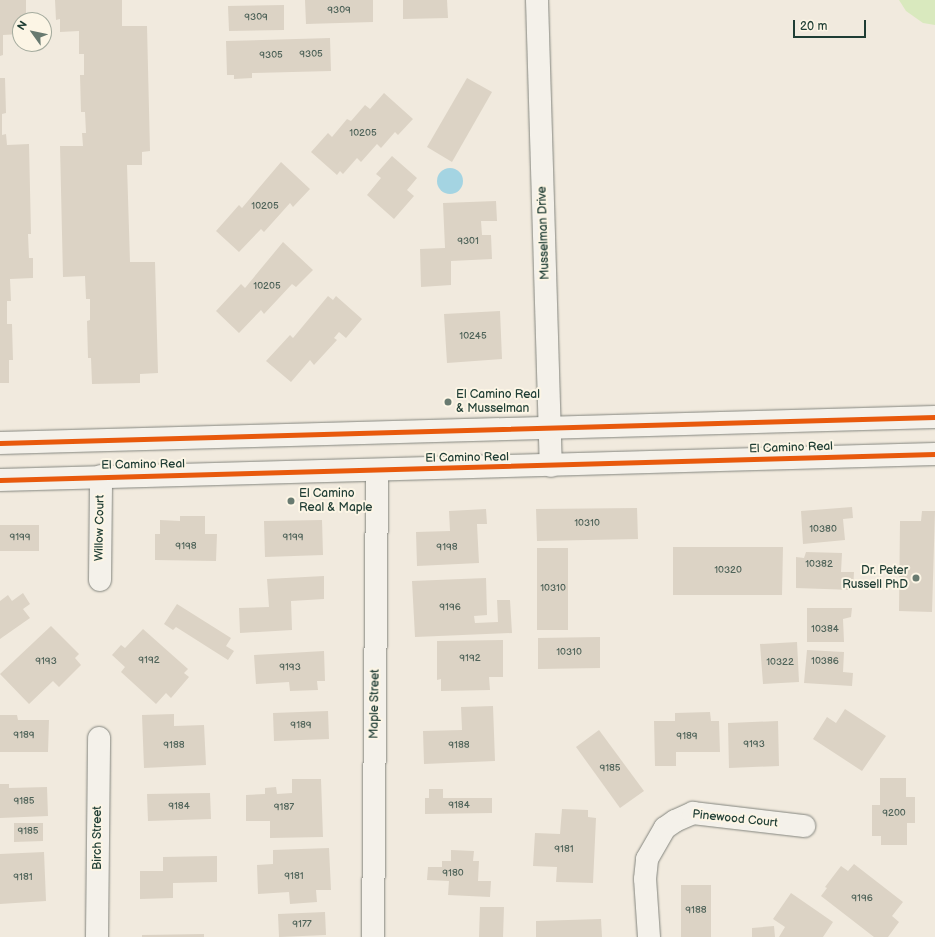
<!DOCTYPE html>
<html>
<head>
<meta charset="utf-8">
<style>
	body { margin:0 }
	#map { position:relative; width:935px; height:937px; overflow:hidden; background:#f1eade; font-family:"Balsamiq Sans",sans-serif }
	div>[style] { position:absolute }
	.green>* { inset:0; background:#d9e9be }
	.water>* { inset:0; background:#a4d4e2 }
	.round { border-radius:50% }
	.building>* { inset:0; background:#dcd3c5 }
	.roads { filter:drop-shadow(0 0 1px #83857e) drop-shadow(0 0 1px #83857e) }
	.minor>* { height:22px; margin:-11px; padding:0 11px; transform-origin:11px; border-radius:11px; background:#f4f1ea }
	.secondary>* { height:22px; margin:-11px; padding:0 11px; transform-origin:11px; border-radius:11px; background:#f4f1ea }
	.cycleway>* { height:5px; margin:-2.5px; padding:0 2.5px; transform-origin:2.5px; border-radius:2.5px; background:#e8590c }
	.dots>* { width:11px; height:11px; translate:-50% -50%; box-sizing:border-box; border:2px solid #fcf5e5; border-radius:50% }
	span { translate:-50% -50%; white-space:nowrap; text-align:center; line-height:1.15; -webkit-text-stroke:4px #fcf5e5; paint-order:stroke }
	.number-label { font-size:10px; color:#4f6359 }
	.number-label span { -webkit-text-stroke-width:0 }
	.street-label { font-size:12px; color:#1f3d34 }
	.poi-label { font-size:12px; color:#1f3d34 }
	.left { translate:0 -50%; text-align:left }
	.right { translate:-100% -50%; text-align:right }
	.north { position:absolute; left:12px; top:12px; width:40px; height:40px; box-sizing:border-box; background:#fcf5e5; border:1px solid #a4ab9e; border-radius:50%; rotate:303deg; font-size:11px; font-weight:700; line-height:16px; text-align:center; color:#1f3d34 }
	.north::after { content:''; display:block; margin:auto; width:14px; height:18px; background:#687a70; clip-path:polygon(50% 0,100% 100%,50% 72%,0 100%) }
	.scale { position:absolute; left:793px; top:20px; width:73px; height:18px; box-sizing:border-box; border:2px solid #1f3d34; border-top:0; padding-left:5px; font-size:12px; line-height:14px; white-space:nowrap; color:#1f3d34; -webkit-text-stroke:3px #fcf5e5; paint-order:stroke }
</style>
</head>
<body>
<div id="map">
	<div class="green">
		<div style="clip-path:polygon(899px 0,935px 0,935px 25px,923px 23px,906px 11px)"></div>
	</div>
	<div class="water">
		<div class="round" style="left:437px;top:168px;width:26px;height:26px"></div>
	</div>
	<div class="building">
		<div style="clip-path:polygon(0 0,26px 0,26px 20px,20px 20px,20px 34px,3px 35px,3px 55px,0 56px)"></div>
		<div style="clip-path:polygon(55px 0,122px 0,122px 26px,147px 26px,150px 151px,142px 152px,142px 165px,127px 165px,130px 262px,155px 262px,158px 373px,140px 374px,140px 383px,92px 384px,91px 358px,88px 358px,87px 321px,90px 320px,90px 299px,86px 299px,85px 276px,63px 277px,60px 146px,83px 146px,82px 133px,86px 133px,85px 112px,81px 112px,80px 75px,84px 75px,84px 54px,79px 54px,79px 31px,60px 32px,60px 19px,56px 20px)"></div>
		<div style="clip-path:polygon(305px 0,373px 0,373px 22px,306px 24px)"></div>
		<div style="clip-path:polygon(403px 0,447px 0,448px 18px,403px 19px)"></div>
		<div style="clip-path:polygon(284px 5px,284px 30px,229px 31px,228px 6px)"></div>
		<div style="clip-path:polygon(330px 38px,331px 71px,252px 73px,252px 78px,234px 79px,234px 75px,227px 75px,226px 41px)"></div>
		<div style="clip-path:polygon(0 78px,5px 78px,6px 113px,2px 114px,2px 135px,6px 134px,7px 145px,29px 144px,31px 234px,28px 234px,29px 258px,33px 258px,33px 278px,10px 279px,11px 301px,7px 301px,7px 324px,12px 324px,13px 360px,9px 360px,9px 383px,0 383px)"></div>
		<div style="clip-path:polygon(467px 78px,492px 92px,452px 162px,427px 147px)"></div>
		<div style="clip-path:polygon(384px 93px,413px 119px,398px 135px,395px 132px,381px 148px,377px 144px,361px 162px,357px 158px,343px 174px,340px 171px,337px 175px,311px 152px,328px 133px,332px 137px,347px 119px,351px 121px,365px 105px,370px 109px)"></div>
		<div style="clip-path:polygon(392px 156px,417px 178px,407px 190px,414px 196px,394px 219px,367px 195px,381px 178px,376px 174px)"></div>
		<div style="clip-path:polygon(281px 162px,310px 189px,293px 207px,290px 203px,264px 232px,261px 229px,239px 252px,216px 231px,239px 205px,242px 208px)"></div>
		<div style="clip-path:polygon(496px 201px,497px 221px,481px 221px,482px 235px,491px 235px,492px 259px,451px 261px,451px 285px,421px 287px,420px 249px,445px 248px,443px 203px)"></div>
		<div style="clip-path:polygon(283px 242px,313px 270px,296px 287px,292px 284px,264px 314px,261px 310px,239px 333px,216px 311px,241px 284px,245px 288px)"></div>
		<div style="clip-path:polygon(328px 296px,333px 300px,336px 296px,362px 319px,346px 338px,339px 332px,334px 338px,337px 340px,314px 365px,310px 360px,291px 382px,266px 361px,290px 335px,293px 338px)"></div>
		<div style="clip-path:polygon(500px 311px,502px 359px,447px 363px,444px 314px)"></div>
		<div style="clip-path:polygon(852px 507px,853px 518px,843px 519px,845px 540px,803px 544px,801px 511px)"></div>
		<div style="clip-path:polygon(637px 508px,638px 539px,537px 541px,536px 509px)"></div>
		<div style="clip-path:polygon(486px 509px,487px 524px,477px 524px,479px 563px,417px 566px,416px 532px,450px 531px,449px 511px)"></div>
		<div style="clip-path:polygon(922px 511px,935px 511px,932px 612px,899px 611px,900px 521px,921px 521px)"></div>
		<div style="clip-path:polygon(180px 516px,205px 516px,205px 534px,217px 534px,216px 561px,155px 560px,155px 534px,160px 534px,160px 520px,180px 521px)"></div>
		<div style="clip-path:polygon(322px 520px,323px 555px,265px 557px,264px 521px)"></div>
		<div style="clip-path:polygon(0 525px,39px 525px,39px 551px,0 551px)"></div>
		<div style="clip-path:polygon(673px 547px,783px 547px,782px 595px,673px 595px)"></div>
		<div style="clip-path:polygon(537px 548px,568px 548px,568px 630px,537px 630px)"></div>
		<div style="clip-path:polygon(806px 552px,842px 553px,841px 572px,854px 572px,853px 590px,796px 588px,796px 557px,804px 558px)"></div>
		<div style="clip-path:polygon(324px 576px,324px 599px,291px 601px,292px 630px,240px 633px,239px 608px,269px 607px,267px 579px)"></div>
		<div style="clip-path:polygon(486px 578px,487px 615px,474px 616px,475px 623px,498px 622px,497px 600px,510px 600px,512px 633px,415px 637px,412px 581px)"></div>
		<div style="clip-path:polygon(23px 593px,30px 604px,23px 609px,30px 618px,0 639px,0 601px,8px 595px,12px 601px)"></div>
		<div style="clip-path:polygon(177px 604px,231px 638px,226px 646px,234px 651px,228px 660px,176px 627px,173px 630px,164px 624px)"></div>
		<div style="clip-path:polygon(807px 608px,852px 608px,851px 617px,843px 619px,844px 642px,807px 642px)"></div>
		<div style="clip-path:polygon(51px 626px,79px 654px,75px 658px,81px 665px,59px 687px,53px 681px,29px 704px,0 674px)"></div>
		<div style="clip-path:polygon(143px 629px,188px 669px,184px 673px,189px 677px,171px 698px,166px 693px,156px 704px,121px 672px,125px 667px,112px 655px,121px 645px,125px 648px)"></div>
		<div style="clip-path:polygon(600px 637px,600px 668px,538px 669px,538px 638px)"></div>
		<div style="clip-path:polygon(503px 640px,503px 677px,489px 677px,490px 690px,441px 691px,441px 679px,437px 680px,437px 641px)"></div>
		<div style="clip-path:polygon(797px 642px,799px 682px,763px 684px,760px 644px)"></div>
		<div style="clip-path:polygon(807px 650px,844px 652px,843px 672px,853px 673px,852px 686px,804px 683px)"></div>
		<div style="clip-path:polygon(324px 651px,325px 681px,317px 681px,318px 690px,290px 691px,289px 682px,256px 684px,254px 655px)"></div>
		<div style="clip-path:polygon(493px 706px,495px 761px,424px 764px,423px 731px,462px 730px,461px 707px)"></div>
		<div style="clip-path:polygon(845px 709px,886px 736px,862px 771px,813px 739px,827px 717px,836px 723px)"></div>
		<div style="clip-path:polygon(328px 711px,329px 739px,274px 741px,273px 713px)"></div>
		<div style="clip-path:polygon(710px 712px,711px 721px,719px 721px,720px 752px,676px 752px,676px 766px,655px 766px,654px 721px,675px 721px,675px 713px)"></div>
		<div style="clip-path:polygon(174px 714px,174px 726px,204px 725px,206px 765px,144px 768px,142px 715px)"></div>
		<div style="clip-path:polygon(0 715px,17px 715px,18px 720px,49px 720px,48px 752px,0 752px)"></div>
		<div style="clip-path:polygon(778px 721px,779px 766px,729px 768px,728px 723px)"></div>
		<div style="clip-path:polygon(599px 730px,644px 791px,620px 808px,576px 747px)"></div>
		<div style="clip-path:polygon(880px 778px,906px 778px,906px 797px,915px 797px,915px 823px,907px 823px,907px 845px,881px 845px,881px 836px,872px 836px,872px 805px,880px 805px)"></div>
		<div style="clip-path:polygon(292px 779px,321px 779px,323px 837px,270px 838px,270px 821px,246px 821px,246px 795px,265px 794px,265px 788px,276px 787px,277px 794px,292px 793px)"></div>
		<div style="clip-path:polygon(0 784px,9px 784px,9px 788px,47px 787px,48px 816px,0 818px)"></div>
		<div style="clip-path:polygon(429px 789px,443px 789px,443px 798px,492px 798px,492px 813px,425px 814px,425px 798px,429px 798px)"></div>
		<div style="clip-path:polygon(210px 793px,211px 819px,148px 821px,147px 794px)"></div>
		<div style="clip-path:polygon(562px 809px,588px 810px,588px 817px,596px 818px,593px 883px,556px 882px,557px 867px,533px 866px,535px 833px,560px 834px)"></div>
		<div style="clip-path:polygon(14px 823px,43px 823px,43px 841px,14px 842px)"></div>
		<div style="clip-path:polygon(329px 848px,331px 890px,316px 890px,317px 902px,290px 904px,289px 892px,258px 894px,257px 865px,273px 864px,273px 850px)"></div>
		<div style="clip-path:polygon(451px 850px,474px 851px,473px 861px,479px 861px,478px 881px,491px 881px,490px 897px,448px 895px,449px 881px,427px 880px,428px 867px,442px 867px,442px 861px,451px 861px)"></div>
		<div style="clip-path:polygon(44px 852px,46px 901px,0 904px,0 854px)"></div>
		<div style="clip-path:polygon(217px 856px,217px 882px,173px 883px,173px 898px,140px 899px,140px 871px,163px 871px,163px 857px)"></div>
		<div style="clip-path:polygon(854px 864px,903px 902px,892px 916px,899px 922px,888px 937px,874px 937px,821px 896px,827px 888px,825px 887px,841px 866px,848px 871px)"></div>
		<div style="clip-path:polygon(681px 885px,711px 885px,711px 937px,681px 937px)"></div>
		<div style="clip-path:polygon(791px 893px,833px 922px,823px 937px,779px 937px,785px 927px,773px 919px)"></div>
		<div style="clip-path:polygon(480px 907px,504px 907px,503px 937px,479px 937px)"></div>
		<div style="clip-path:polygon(325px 912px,326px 935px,279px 937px,278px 914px)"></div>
		<div style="clip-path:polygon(601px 919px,602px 937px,536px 937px,536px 921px)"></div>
		<div style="clip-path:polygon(774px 926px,775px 937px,752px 937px,752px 928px)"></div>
		<div style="clip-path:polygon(204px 934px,204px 937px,142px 937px,142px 935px)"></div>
	</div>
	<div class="roads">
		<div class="minor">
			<div style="left:537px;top:0;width:466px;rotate:88.3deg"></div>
			<div style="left:100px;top:580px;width:104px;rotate:-89.4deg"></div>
			<div style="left:97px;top:937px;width:199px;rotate:-89.4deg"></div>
			<div style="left:373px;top:937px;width:467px;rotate:-89.5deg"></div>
			<div style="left:649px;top:937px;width:58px;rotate:-93.9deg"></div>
			<div style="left:645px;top:879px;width:20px;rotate:-84deg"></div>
			<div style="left:647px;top:859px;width:36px;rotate:-60deg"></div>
			<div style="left:665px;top:828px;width:12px;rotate:-35deg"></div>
			<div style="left:675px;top:821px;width:20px;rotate:-24deg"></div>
			<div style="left:693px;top:813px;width:112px;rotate:6.7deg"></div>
		</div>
		<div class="secondary">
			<div style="left:0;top:443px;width:935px;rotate:-1.59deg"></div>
			<div style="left:0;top:480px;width:935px;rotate:-1.59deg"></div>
		</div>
	</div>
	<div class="cycleway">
		<div style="left:0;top:443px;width:935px;rotate:-1.59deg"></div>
		<div style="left:0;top:480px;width:935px;rotate:-1.59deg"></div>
	</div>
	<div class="dots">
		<div style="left:448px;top:402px;background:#687a70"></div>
		<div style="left:291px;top:501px;background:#687a70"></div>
		<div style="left:916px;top:578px;background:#687a70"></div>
	</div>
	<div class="number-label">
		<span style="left:339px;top:11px">9309</span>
		<span style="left:256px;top:18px">9309</span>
		<span style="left:311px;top:55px">9305</span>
		<span style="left:271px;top:56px">9305</span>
		<span style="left:363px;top:134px">10205</span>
		<span style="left:265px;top:207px">10205</span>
		<span style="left:468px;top:242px">9301</span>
		<span style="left:267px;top:287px">10205</span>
		<span style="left:473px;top:337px">10245</span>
		<span style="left:587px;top:524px">10310</span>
		<span style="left:823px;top:530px">10380</span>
		<span style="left:20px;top:538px">9199</span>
		<span style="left:293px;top:538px">9199</span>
		<span style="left:186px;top:547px">9198</span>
		<span style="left:447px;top:548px">9198</span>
		<span style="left:819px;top:565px">10382</span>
		<span style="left:728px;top:571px">10320</span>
		<span style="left:553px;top:589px">10310</span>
		<span style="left:450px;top:608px">9196</span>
		<span style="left:825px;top:630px">10384</span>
		<span style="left:569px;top:653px">10310</span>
		<span style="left:470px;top:659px">9192</span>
		<span style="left:149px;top:661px">9192</span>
		<span style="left:46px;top:662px">9193</span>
		<span style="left:825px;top:662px">10386</span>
		<span style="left:780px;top:663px">10322</span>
		<span style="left:290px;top:668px">9193</span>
		<span style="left:301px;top:726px">9189</span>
		<span style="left:24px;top:736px">9189</span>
		<span style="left:687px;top:737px">9189</span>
		<span style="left:754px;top:745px">9193</span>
		<span style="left:174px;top:746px">9188</span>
		<span style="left:459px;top:746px">9188</span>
		<span style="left:610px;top:769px">9185</span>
		<span style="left:24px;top:802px">9185</span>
		<span style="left:459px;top:806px">9184</span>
		<span style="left:179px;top:807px">9184</span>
		<span style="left:284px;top:808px">9187</span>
		<span style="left:894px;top:814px">9200</span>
		<span style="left:28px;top:832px">9185</span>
		<span style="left:564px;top:850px">9181</span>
		<span style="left:453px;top:874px">9180</span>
		<span style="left:294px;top:877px">9181</span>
		<span style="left:23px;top:878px">9181</span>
		<span style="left:862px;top:899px">9196</span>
		<span style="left:696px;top:911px">9188</span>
		<span style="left:302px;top:925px">9177</span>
	</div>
	<div class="street-label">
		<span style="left:544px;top:233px;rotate:-92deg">Musselman Drive</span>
		<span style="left:791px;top:448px;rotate:-2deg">El Camino Real</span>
		<span style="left:467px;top:458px;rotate:-1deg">El Camino Real</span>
		<span style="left:143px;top:465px;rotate:-1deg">El Camino Real</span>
		<span style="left:100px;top:528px;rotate:-89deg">Willow Court</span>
		<span style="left:375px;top:704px;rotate:-89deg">Maple Street</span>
		<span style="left:735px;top:819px;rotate:6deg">Pinewood Court</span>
		<span style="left:98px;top:838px;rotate:-90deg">Birch Street</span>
	</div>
	<div class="poi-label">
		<span class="left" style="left:456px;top:402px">El Camino Real<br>&amp; Musselman</span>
		<span class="left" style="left:299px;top:501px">El Camino<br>Real &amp; Maple</span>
		<span class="right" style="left:908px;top:578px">Dr. Peter<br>Russell PhD</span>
	</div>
	<div class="north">N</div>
	<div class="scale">20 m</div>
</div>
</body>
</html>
